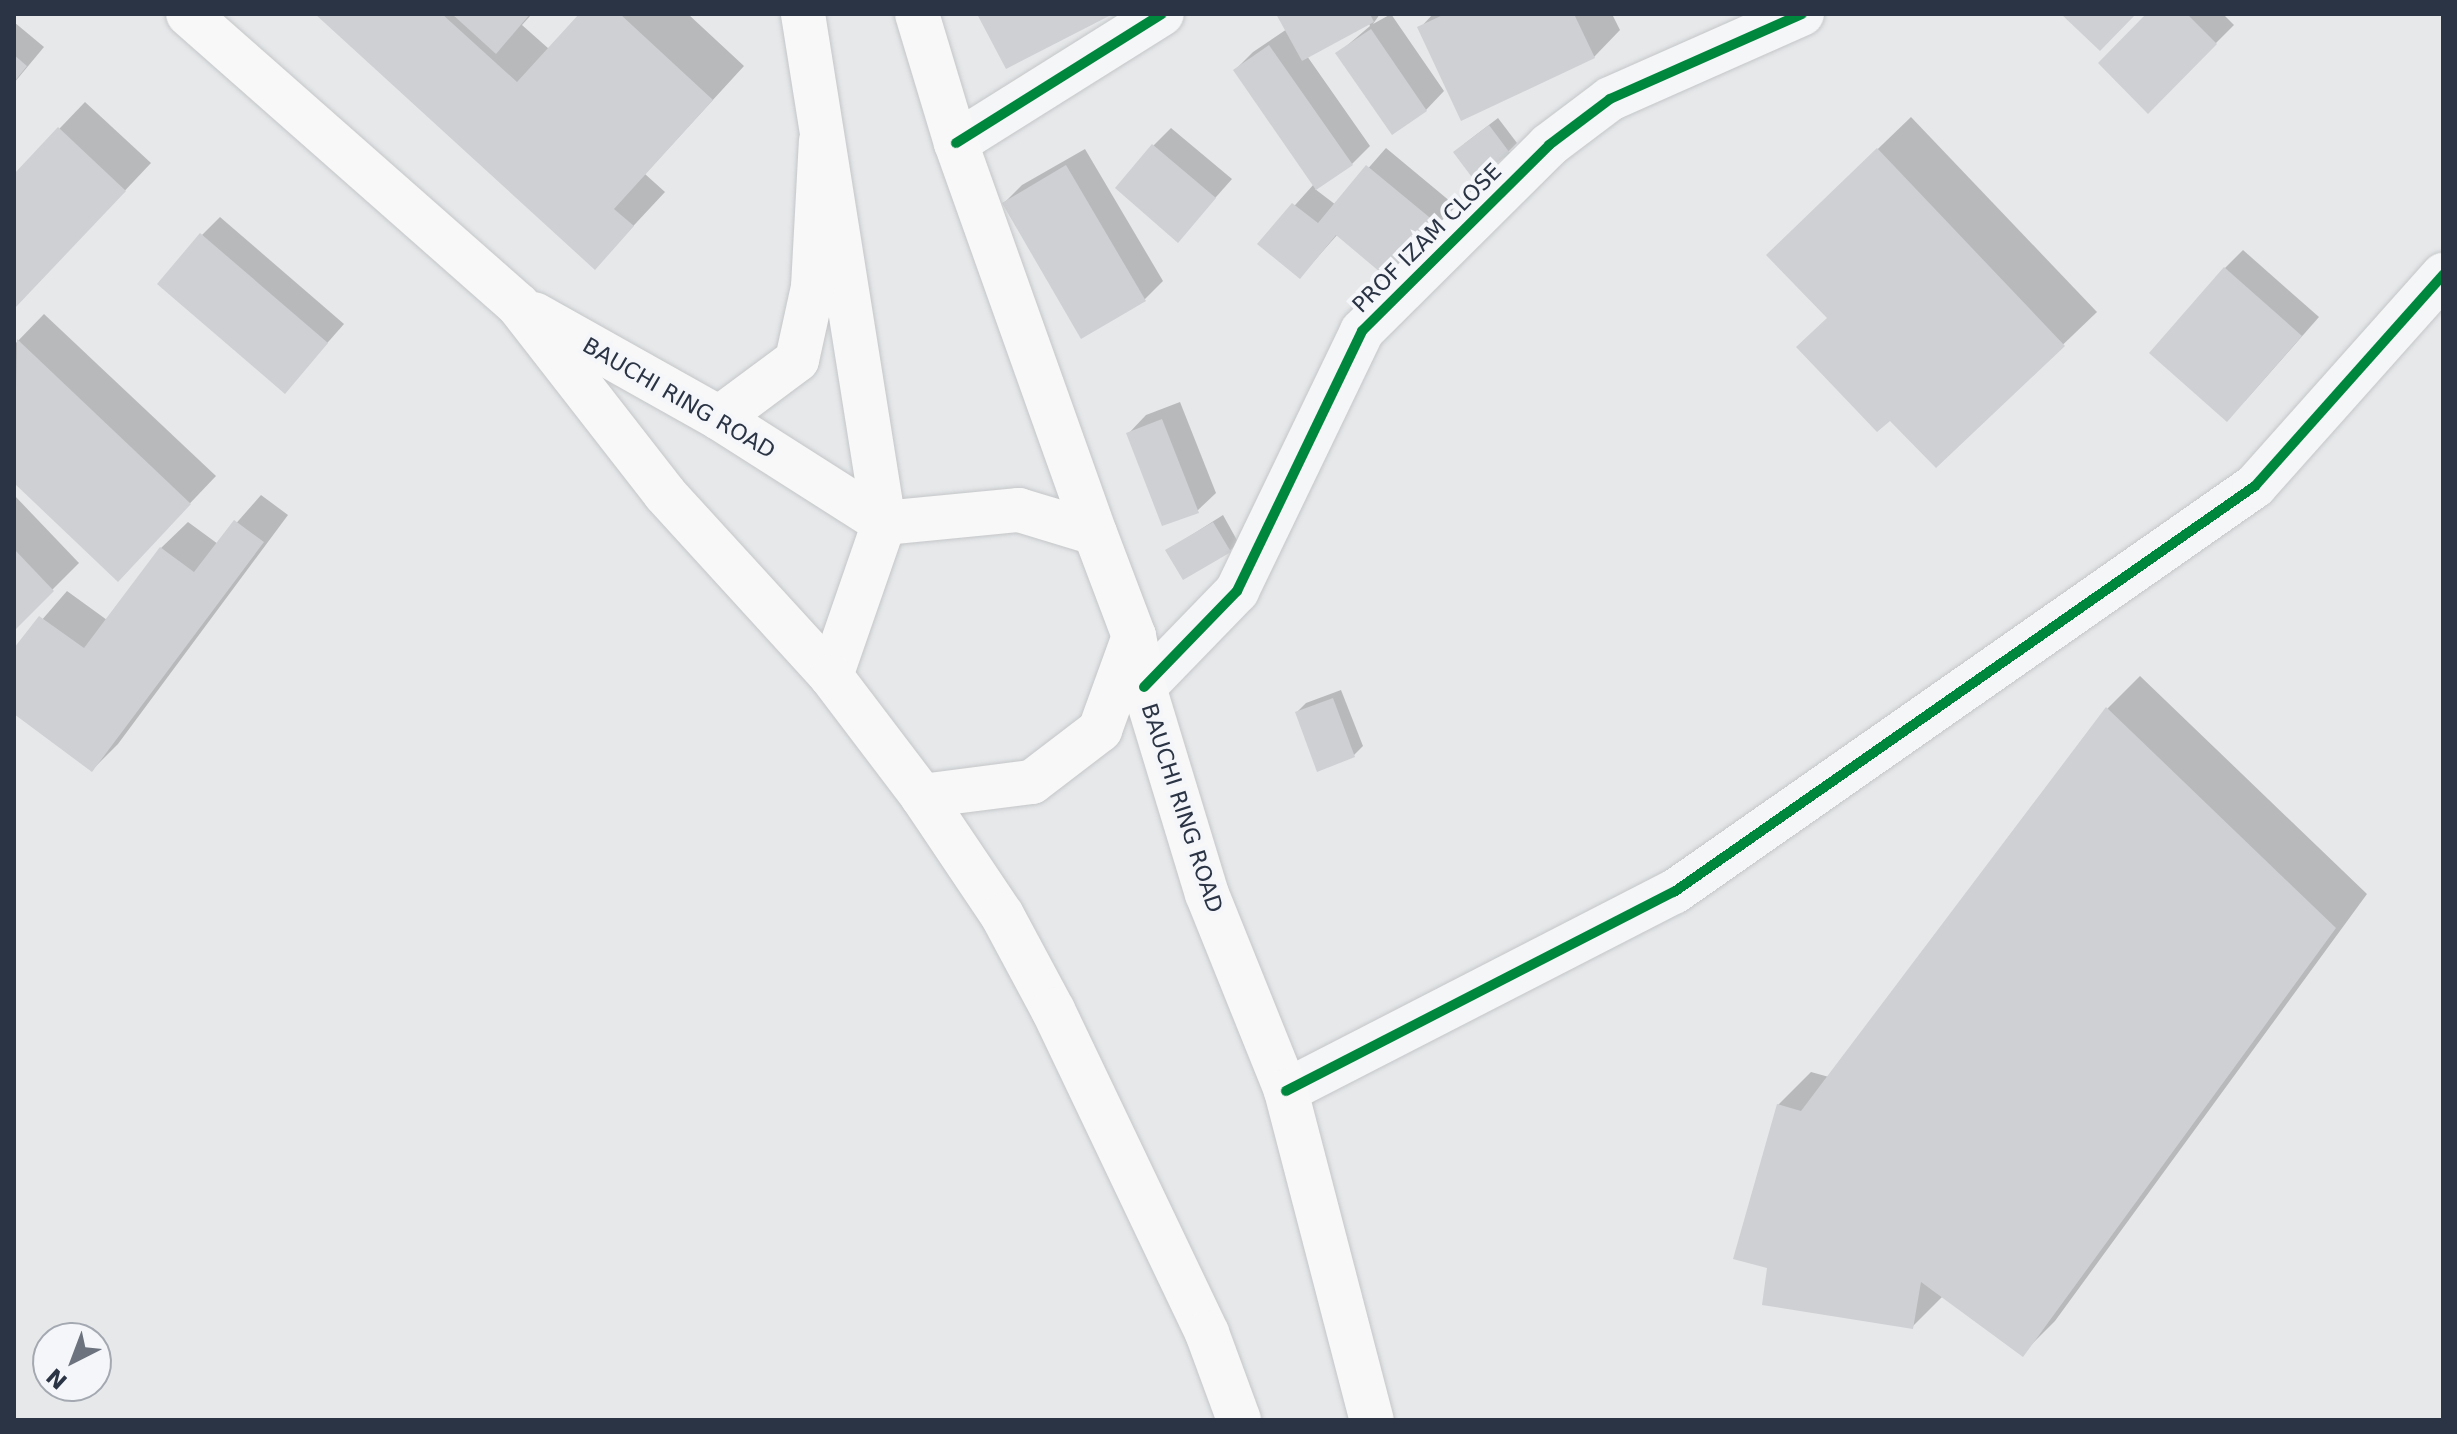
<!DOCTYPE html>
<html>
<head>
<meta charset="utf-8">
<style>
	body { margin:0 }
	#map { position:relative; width:2457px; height:1434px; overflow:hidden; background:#e6e8ea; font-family:"DejaVu Sans",sans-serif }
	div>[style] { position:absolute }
	.shadow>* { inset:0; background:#0003 }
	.building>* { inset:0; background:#ced0d3 }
	.roads { filter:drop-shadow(0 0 2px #c4c6c8) drop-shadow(0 0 2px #c4c6c8) }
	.street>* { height:44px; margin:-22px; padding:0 22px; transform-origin:22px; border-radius:22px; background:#f5f6f7 }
	.secondary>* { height:44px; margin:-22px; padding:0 22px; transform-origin:22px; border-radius:22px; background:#f8f8f8 }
	.primary>* { height:44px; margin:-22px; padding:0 22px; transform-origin:22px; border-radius:22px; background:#f8f8f8 }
	.cycleway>* { height:10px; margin:-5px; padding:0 5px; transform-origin:5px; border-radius:5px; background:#00873e }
	span { translate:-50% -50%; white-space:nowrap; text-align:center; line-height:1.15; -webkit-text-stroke:8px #f4f6f9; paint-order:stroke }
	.street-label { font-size:22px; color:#2b3445 }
	.frame { position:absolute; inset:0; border:16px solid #2b3445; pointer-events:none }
	.north { position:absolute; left:32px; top:1322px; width:80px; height:80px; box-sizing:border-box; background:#f4f6f9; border:2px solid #a4a8b1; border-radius:50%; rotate:222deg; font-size:22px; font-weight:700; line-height:32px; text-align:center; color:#2b3445 }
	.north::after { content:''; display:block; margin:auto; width:28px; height:36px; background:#6c737f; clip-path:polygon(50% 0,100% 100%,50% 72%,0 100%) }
</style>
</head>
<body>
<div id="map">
	<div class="shadow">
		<div style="clip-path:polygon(318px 14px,532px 14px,522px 25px,549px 49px,582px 14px,688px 14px,744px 66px,645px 174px,665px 192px,595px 267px)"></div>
		<div style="clip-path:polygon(1278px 14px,1380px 14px,1373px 24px,1391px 14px,1444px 91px,1426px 110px,1392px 132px,1337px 54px,1370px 26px,1369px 23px,1307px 56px,1370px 146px,1352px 164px,1315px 189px,1336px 205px,1386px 148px,1457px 207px,1411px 262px,1338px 234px,1300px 277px,1260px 244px,1314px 184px,1235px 70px,1253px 52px,1287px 29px)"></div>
		<div style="clip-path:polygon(1433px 14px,1612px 14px,1620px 30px,1594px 57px,1420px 28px)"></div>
		<div style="clip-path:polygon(2149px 14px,2223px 14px,2234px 25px,2148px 111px)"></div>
		<div style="clip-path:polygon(14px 22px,44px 47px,14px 83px)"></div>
		<div style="clip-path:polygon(85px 102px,151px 163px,14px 308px,14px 176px)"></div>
		<div style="clip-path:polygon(1911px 117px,2097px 312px,1936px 466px,1890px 418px,1828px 317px,1802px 222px)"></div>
		<div style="clip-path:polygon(1498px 118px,1517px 143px,1508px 152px,1464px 144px)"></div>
		<div style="clip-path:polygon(1171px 128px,1232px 179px,1178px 240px,1153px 146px)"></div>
		<div style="clip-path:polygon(1085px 149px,1163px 281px,1145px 299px,1082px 336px,1004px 203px,1022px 185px)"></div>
		<div style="clip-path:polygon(220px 217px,344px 324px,285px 391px,202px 235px)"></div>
		<div style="clip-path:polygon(2243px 250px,2319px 317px,2245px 401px,2225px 268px)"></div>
		<div style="clip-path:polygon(44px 314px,216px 476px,118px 579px,14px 480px,14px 345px)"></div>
		<div style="clip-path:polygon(1180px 402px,1216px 493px,1197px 511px,1128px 434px,1146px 415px)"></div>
		<div style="clip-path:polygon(14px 495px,79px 563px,14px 628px)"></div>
		<div style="clip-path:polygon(261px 495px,288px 515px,118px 744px,92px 770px,14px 711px,14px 652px,67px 591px,107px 620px,161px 548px,188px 522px,218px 544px)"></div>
		<div style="clip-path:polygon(1223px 515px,1238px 542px,1230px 551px,1168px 550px)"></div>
		<div style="clip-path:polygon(2140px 676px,2367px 894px,2055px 1321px,2022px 1354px,1943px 1296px,1912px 1327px,1769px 1267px,1778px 1105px,1811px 1072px,1829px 1077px,2108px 708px)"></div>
		<div style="clip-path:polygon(1341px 690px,1363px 746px,1354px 755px,1297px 712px,1306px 703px)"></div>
	</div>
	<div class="building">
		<div style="clip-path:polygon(315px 14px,442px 14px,517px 82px,579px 14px,620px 14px,713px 100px,614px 209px,634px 226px,595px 270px)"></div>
		<div style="clip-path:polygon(452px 14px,530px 14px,496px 54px)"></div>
		<div style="clip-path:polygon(977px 14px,1113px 14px,1006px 69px)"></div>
		<div style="clip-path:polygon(1276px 14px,1370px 14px,1374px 22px,1302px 61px)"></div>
		<div style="clip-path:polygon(1445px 14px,1574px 14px,1595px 58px,1461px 121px,1417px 27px)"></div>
		<div style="clip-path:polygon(2061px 14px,2136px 14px,2100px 51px)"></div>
		<div style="clip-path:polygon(2146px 14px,2187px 14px,2217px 44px,2148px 114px,2098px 63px)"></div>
		<div style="clip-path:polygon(1371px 29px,1427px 111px,1392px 135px,1335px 53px)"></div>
		<div style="clip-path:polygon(1269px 45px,1353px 165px,1316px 190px,1233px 70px)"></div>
		<div style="clip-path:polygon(14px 55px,27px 66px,14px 82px)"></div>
		<div style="clip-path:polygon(1489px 125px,1510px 153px,1474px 180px,1453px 152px)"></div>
		<div style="clip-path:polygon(58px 127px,126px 191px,14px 309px,14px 174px)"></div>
		<div style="clip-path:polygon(1152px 144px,1216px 198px,1178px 243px,1115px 188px)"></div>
		<div style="clip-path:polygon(1877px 148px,2065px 346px,1936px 468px,1890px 421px,1877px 432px,1796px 347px,1827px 318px,1766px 255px)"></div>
		<div style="clip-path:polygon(1066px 165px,1146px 301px,1081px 339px,1002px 203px)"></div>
		<div style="clip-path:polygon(1366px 165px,1440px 226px,1393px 283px,1336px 235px,1300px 279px,1257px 244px,1292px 203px,1318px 223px)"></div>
		<div style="clip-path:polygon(200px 233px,328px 343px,285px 394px,157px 284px)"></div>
		<div style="clip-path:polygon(2224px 267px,2302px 336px,2227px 422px,2149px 353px)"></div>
		<div style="clip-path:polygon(17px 339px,191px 504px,118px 582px,14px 483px)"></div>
		<div style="clip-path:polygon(1162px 419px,1199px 513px,1162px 526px,1126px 433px)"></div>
		<div style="clip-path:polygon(234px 520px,264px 542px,92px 772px,14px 714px,14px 648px,39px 616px,84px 648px,160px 547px,194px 572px)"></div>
		<div style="clip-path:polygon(1213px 522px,1231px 552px,1183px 580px,1165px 550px)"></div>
		<div style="clip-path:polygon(14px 549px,54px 591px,14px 631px)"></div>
		<div style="clip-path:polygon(1333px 698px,1355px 757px,1317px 772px,1295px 712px)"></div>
		<div style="clip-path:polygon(2106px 707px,2336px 928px,2023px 1357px,1921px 1282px,1913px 1329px,1762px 1305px,1767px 1268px,1733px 1259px,1777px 1104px,1801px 1111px)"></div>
	</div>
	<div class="roads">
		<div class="street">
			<div style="left:956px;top:143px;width:243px;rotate:-32.1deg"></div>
			<div style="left:1144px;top:687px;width:134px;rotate:-45.9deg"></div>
			<div style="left:1237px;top:591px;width:288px;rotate:-64.3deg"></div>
			<div style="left:1362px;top:331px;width:264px;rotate:-44.8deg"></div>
			<div style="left:1549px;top:145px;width:76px;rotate:-37deg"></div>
			<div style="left:1610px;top:99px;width:210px;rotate:-23.9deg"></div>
			<div style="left:1286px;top:1091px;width:436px;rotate:-27.2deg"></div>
			<div style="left:1674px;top:892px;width:709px;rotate:-34.95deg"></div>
			<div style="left:2255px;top:486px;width:283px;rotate:-48.3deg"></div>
		</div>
		<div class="secondary">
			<div style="left:803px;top:14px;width:515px;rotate:80.96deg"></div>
			<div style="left:884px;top:523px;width:162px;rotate:109.1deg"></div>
			<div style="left:917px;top:14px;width:135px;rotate:73.2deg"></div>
			<div style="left:956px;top:143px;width:414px;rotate:70.4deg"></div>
		</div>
		<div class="primary">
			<div style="left:188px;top:14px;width:440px;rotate:41.4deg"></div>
			<div style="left:518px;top:305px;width:239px;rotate:52.1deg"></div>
			<div style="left:665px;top:494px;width:246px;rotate:47.6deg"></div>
			<div style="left:831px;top:676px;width:151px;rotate:52.8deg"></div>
			<div style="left:922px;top:796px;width:143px;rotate:56.1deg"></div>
			<div style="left:1002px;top:915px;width:108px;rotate:61.8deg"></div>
			<div style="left:1053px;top:1010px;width:358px;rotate:64.5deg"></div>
			<div style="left:1207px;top:1333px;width:93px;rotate:69.8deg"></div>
			<div style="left:534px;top:314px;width:212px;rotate:29.3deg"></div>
			<div style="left:719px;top:418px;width:196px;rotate:32.5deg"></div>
			<div style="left:884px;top:523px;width:136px;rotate:-5.5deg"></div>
			<div style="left:1019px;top:510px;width:79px;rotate:16.8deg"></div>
			<div style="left:1095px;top:533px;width:110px;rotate:69.3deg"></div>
			<div style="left:1134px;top:636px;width:52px;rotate:78.9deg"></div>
			<div style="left:1144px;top:687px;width:216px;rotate:73.1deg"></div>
			<div style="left:1207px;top:894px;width:212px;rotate:68.1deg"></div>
			<div style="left:1286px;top:1091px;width:340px;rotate:75.4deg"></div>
			<div style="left:719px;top:418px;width:97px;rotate:-36.6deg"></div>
			<div style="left:797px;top:360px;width:75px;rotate:-77.6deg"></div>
			<div style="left:813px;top:287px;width:146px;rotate:-86.9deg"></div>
			<div style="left:922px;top:796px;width:111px;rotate:-7.3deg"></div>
			<div style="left:1032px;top:782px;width:86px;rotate:-37.4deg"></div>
			<div style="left:1100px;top:730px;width:100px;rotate:-70.1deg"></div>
		</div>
	</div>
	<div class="cycleway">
		<div style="left:956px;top:143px;width:243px;rotate:-32.1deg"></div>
		<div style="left:1144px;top:687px;width:134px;rotate:-45.9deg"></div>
		<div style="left:1237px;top:591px;width:288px;rotate:-64.3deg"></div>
		<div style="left:1362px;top:331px;width:264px;rotate:-44.8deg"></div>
		<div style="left:1549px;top:145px;width:76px;rotate:-37deg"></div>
		<div style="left:1610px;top:99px;width:210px;rotate:-23.9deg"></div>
		<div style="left:1286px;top:1091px;width:436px;rotate:-27.2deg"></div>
		<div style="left:1674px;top:892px;width:709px;rotate:-34.95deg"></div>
		<div style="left:2255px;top:486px;width:283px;rotate:-48.3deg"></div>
	</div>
	<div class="street-label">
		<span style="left:1427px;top:238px;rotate:-45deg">PROF IZAM CLOSE</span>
		<span style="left:679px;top:398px;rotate:30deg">BAUCHI RING ROAD</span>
		<span style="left:1182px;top:808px;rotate:72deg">BAUCHI RING ROAD</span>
	</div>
	<div class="frame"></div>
	<div class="north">N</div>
</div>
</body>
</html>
